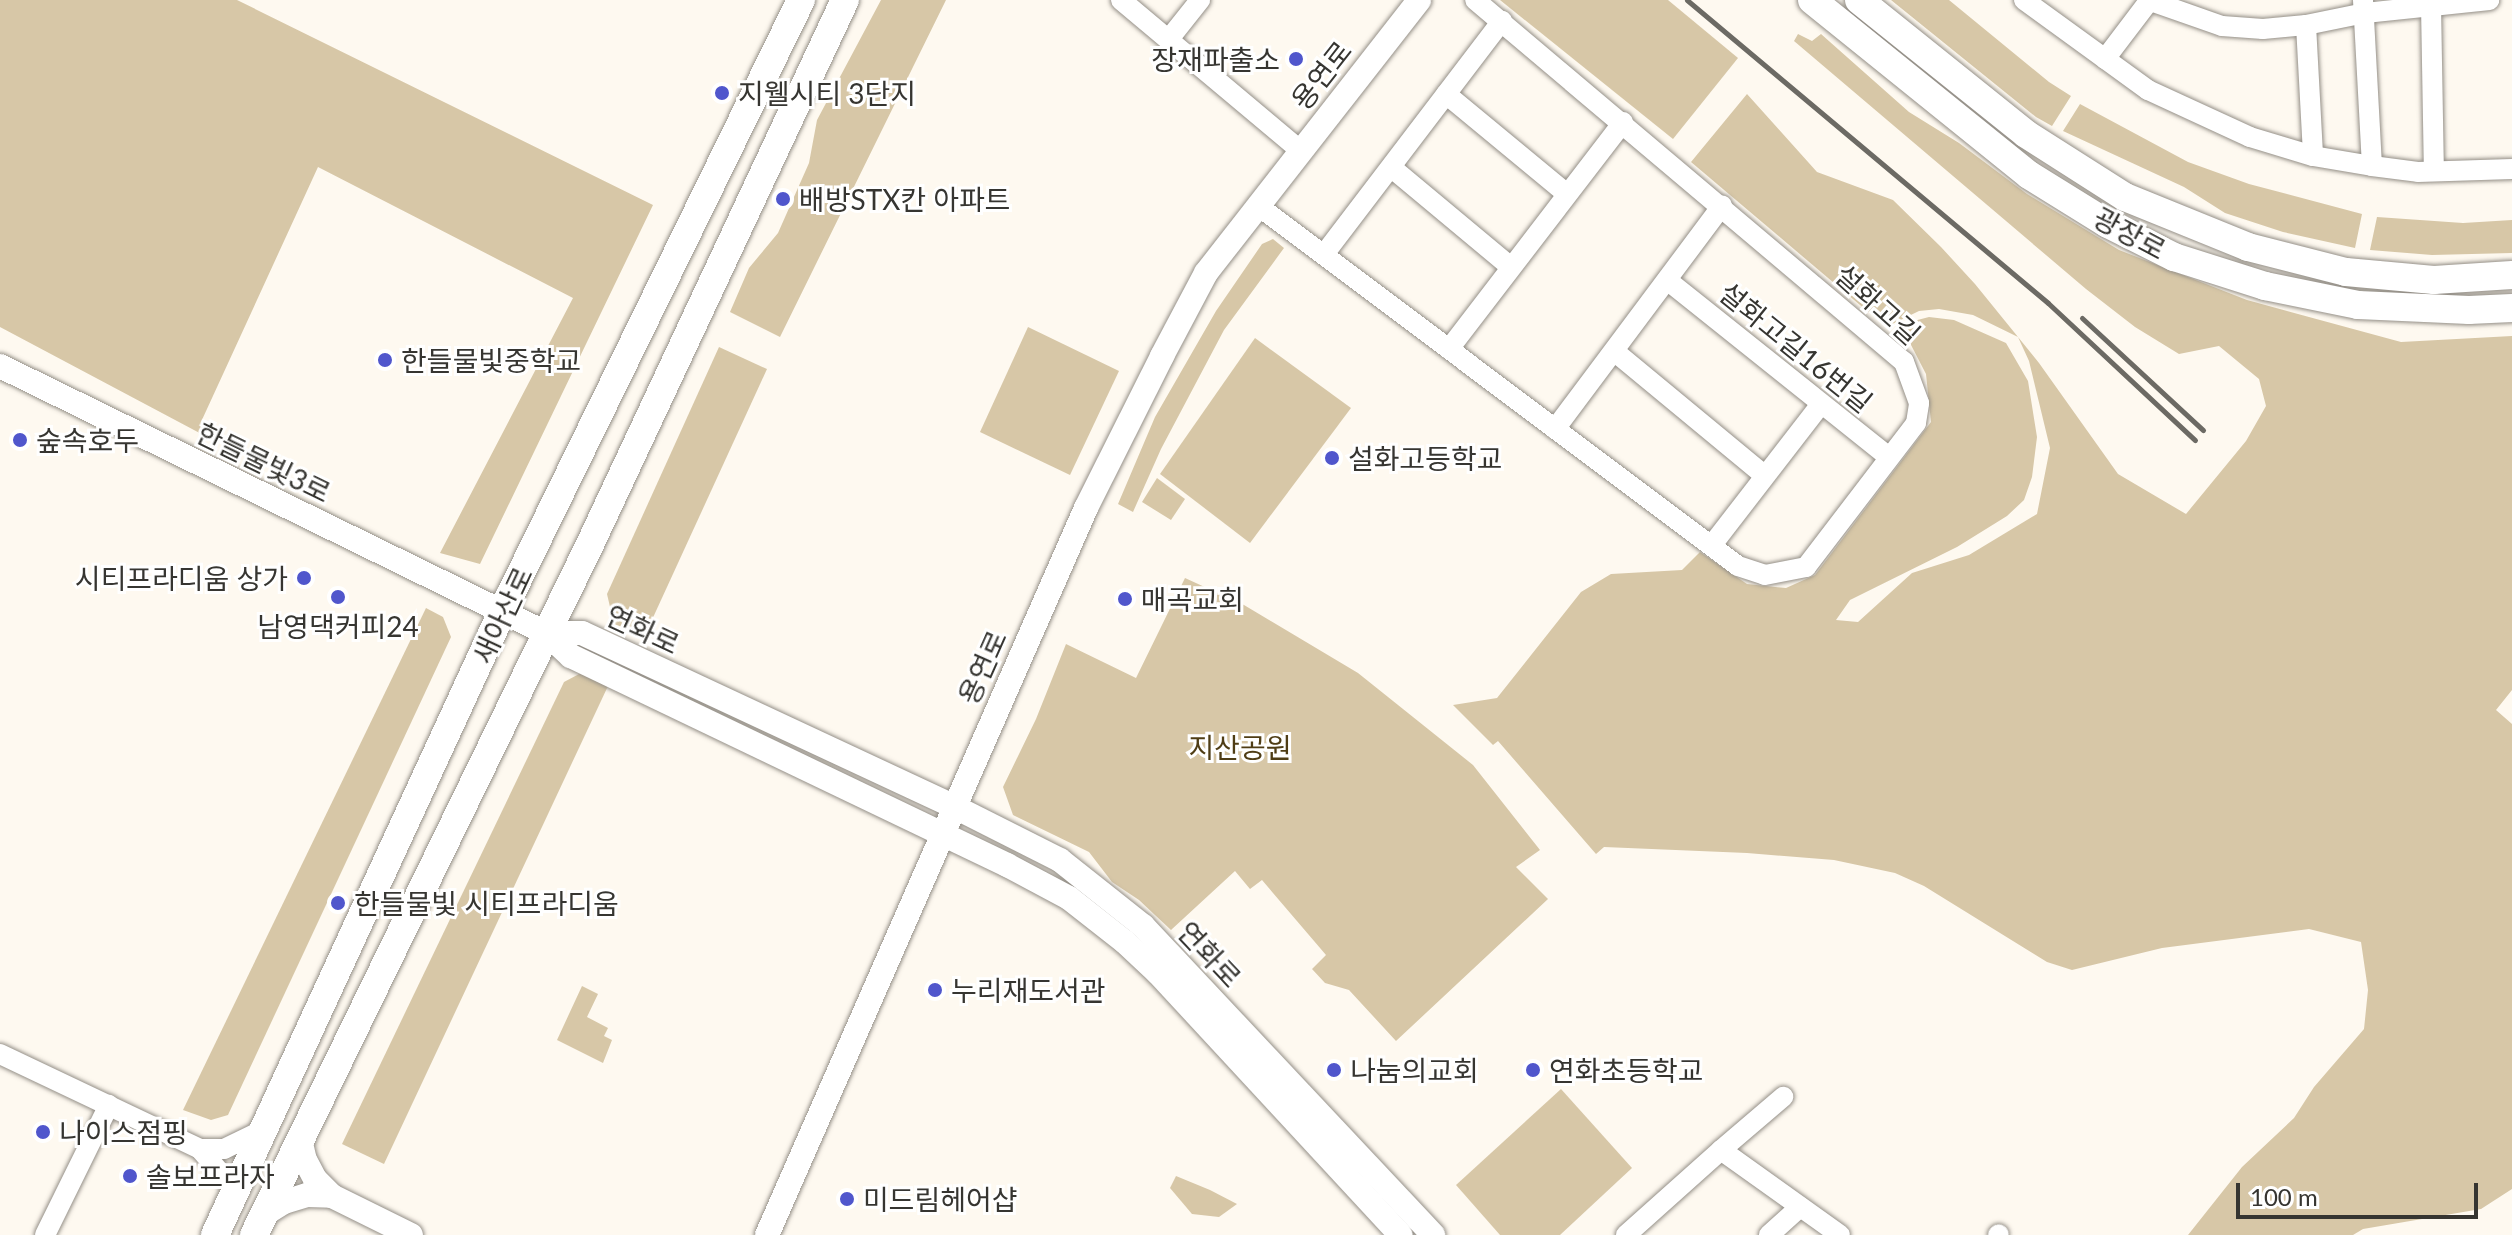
<!DOCTYPE html>
<html>
<head>
<meta charset="utf-8">
<style>
	body { margin:0 }
	#map { position:relative; width:2512px; height:1235px; overflow:hidden; background:#fef9f0; font-family:Lato,"Noto Sans KR",sans-serif }
	div>[style] { position:absolute }
	.green>* { inset:0; background:#d7c7a7 }
	.roads { filter:drop-shadow(0 0 2px #948f87) drop-shadow(0 0 2px #948f87) }
	.minor>* { height:20px; margin:-10px; padding:0 10px; transform-origin:10px; border-radius:10px; background:#fff }
	.tertiary>* { height:24px; margin:-12px; padding:0 12px; transform-origin:12px; border-radius:12px; background:#fff }
	.secondary>* { height:28px; margin:-14px; padding:0 14px; transform-origin:14px; border-radius:14px; background:#fff }
	.rail>* { height:5px; margin:-2.5px; padding:0 2.5px; transform-origin:2.5px; border-radius:2.5px; background:#6c6a64 }
	.dots>* { width:22px; height:22px; translate:-50% -50%; box-sizing:border-box; border:4px solid #fff; border-radius:50% }
	span { translate:-50% -50%; white-space:nowrap; text-align:center; line-height:1.15; -webkit-text-stroke:6px #fff; paint-order:stroke }
	.poi-label { font-size:28px; color:#363531 }
	.right { translate:-100% -50%; text-align:right }
	.left { translate:0 -50%; text-align:left }
	.street-label { font-size:28px; color:#363531 }
	.park-label { font-size:28px; color:#4f3d15 }
	.scale { position:absolute; left:2236px; top:1183px; width:242px; height:36px; box-sizing:border-box; border:4px solid #363531; border-top:0; padding-left:10px; font-size:24px; line-height:28px; white-space:nowrap; color:#363531; -webkit-text-stroke:6px #fff; paint-order:stroke }
</style>
</head>
<body>
<div id="map">
	<div class="green">
		<div style="clip-path:polygon(0 0,237px 0,653px 205px,480px 564px,440px 553px,573px 298px,318px 167px,201px 422px,209px 438px,0 327px)"></div>
		<div style="clip-path:polygon(881px 0,946px 0,780px 337px,730px 312px,749px 268px,778px 233px,809px 163px,817px 120px)"></div>
		<div style="clip-path:polygon(1500px 0,1668px 0,1738px 58px,1673px 139px)"></div>
		<div style="clip-path:polygon(1891px 0,1949px 0,2049px 82px,2071px 96px,2052px 126px,2036px 117px)"></div>
		<div style="clip-path:polygon(1798px 34px,1812px 41px,1821px 34px,1909px 112px,1959px 143px,2027px 194px,2119px 250px,2247px 300px,2401px 342px,2512px 336px,2512px 690px,2496px 710px,2512px 724px,2512px 1189px,2481px 1209px,2363px 1229px,2353px 1235px,2188px 1235px,2242px 1167px,2294px 1118px,2314px 1087px,2364px 1029px,2368px 990px,2361px 942px,2309px 929px,2162px 948px,2072px 970px,2047px 962px,1924px 886px,1895px 873px,1834px 860px,1747px 853px,1604px 847px,1596px 854px,1498px 741px,1493px 745px,1453px 705px,1497px 698px,1581px 592px,1611px 574px,1682px 570px,1700px 552px,1747px 584px,1786px 588px,1815px 575px,1931px 422px,1926px 374px,1910px 343px,1896px 331px,1906px 323px,1929px 317px,1954px 320px,2006px 343px,2028px 381px,2037px 437px,2032px 477px,2024px 500px,2007px 516px,1957px 547px,1850px 600px,1836px 620px,1858px 622px,1912px 573px,1969px 555px,2037px 514px,2050px 448px,2029px 361px,2018px 337px,1973px 315px,1939px 309px,1919px 311px,1886px 327px,1691px 162px,1747px 94px,1817px 172px,1893px 200px,1941px 247px,1975px 284px,2018px 337px,2039px 363px,2118px 474px,2186px 514px,2246px 441px,2266px 406px,2259px 379px,2219px 346px,2179px 354px,2135px 327px,2086px 289px,1794px 41px)"></div>
		<div style="clip-path:polygon(2080px 104px,2188px 162px,2249px 184px,2362px 214px,2355px 248px,2283px 232px,2225px 213px,2184px 187px,2063px 131px)"></div>
		<div style="clip-path:polygon(2377px 217px,2463px 223px,2512px 220px,2512px 253px,2432px 255px,2370px 250px)"></div>
		<div style="clip-path:polygon(1273px 239px,1284px 248px,1224px 330px,1161px 449px,1133px 512px,1118px 504px,1155px 417px,1216px 311px,1262px 244px)"></div>
		<div style="clip-path:polygon(1028px 327px,1119px 371px,1070px 475px,980px 432px)"></div>
		<div style="clip-path:polygon(1255px 338px,1351px 408px,1250px 543px,1160px 474px)"></div>
		<div style="clip-path:polygon(719px 347px,767px 369px,645px 635px,614px 624px,607px 594px)"></div>
		<div style="clip-path:polygon(1157px 478px,1185px 499px,1171px 520px,1142px 502px)"></div>
		<div style="clip-path:polygon(1185px 578px,1244px 605px,1358px 673px,1473px 765px,1540px 850px,1516px 867px,1548px 899px,1396px 1041px,1349px 990px,1325px 983px,1312px 969px,1326px 955px,1262px 880px,1250px 889px,1235px 871px,1171px 930px,1139px 900px,1112px 882px,1089px 852px,1013px 815px,1003px 787px,1036px 719px,1066px 644px,1136px 678px)"></div>
		<div style="clip-path:polygon(426px 608px,443px 617px,451px 637px,228px 1115px,211px 1120px,183px 1110px)"></div>
		<div style="clip-path:polygon(581px 673px,608px 686px,384px 1164px,342px 1144px,564px 682px)"></div>
		<div style="clip-path:polygon(582px 986px,598px 994px,587px 1017px,608px 1028px,604px 1036px,612px 1040px,603px 1063px,557px 1040px)"></div>
		<div style="clip-path:polygon(1561px 1089px,1632px 1168px,1560px 1235px,1500px 1235px,1456px 1185px)"></div>
		<div style="clip-path:polygon(1176px 1176px,1210px 1190px,1237px 1204px,1219px 1217px,1192px 1214px,1170px 1188px)"></div>
	</div>
	<div class="roads">
		<div class="minor">
			<div style="left:1121px;top:0;width:234px;rotate:40deg"></div>
			<div style="left:2024px;top:0;width:153px;rotate:36deg"></div>
			<div style="left:2148px;top:90px;width:112px;rotate:24.7deg"></div>
			<div style="left:2250px;top:137px;width:66px;rotate:16.8deg"></div>
			<div style="left:2313px;top:156px;width:60px;rotate:9.6deg"></div>
			<div style="left:2372px;top:166px;width:46px;rotate:7.4deg"></div>
			<div style="left:2418px;top:172px;width:94px;rotate:-1.8deg"></div>
			<div style="left:2148px;top:0;width:78px;rotate:19.4deg"></div>
			<div style="left:2222px;top:26px;width:41px;rotate:4.2deg"></div>
			<div style="left:2263px;top:29px;width:43px;rotate:-5.3deg"></div>
			<div style="left:2306px;top:25px;width:60px;rotate:-11.5deg"></div>
			<div style="left:2365px;top:13px;width:125px;rotate:-6deg"></div>
			<div style="left:2363px;top:0;width:166px;rotate:86.9deg"></div>
			<div style="left:2431px;top:5px;width:166px;rotate:89deg"></div>
			<div style="left:2306px;top:25px;width:131px;rotate:86.9deg"></div>
			<div style="left:1169px;top:39px;width:50px;rotate:-51.5deg"></div>
			<div style="left:2105px;top:59px;width:73px;rotate:-52.8deg"></div>
			<div style="left:1446px;top:94px;width:157px;rotate:39.6deg"></div>
			<div style="left:1392px;top:168px;width:155px;rotate:39.8deg"></div>
			<div style="left:1257px;top:205px;width:601px;rotate:36.89deg"></div>
			<div style="left:1738px;top:566px;width:28px;rotate:18deg"></div>
			<div style="left:1765px;top:575px;width:42px;rotate:-11deg"></div>
			<div style="left:1806px;top:567px;width:181px;rotate:-52.6deg"></div>
			<div style="left:1916px;top:423px;width:20px;rotate:-81deg"></div>
			<div style="left:1919px;top:403px;width:44px;rotate:-110.1deg"></div>
			<div style="left:1904px;top:362px;width:561px;rotate:-139.84deg"></div>
			<div style="left:1325px;top:253px;width:292px;rotate:-52.7deg"></div>
			<div style="left:1667px;top:280px;width:284px;rotate:38.6deg"></div>
			<div style="left:1449px;top:349px;width:286px;rotate:-52.5deg"></div>
			<div style="left:1614px;top:351px;width:195px;rotate:39.6deg"></div>
			<div style="left:1555px;top:429px;width:279px;rotate:-53.2deg"></div>
			<div style="left:1712px;top:545px;width:178px;rotate:-52.3deg"></div>
			<div style="left:0;top:1054px;width:221px;rotate:25.4deg"></div>
			<div style="left:200px;top:1149px;width:55px;rotate:49.4deg"></div>
			<div style="left:200px;top:1149px;width:24px"></div>
			<div style="left:224px;top:1149px;width:43px;rotate:-26deg"></div>
			<div style="left:1721px;top:1150px;width:82px;rotate:-40.5deg"></div>
			<div style="left:45px;top:1235px;width:145px;rotate:-63.8deg"></div>
			<div style="left:1626px;top:1235px;width:127px;rotate:-41.8deg"></div>
			<div style="left:1721px;top:1150px;width:146px;rotate:35.5deg"></div>
			<div style="left:1769px;top:1235px;width:42px;rotate:-42.1deg"></div>
			<div style="left:1998px;top:1235px;width:1px;rotate:-45deg"></div>
		</div>
		<div class="tertiary">
			<div style="left:0;top:366px;width:608px;rotate:26.06deg"></div>
			<div style="left:546px;top:633px;width:34px;rotate:43deg"></div>
			<div style="left:571px;top:656px;width:484px;rotate:25.6deg"></div>
			<div style="left:1007px;top:865px;width:70px;rotate:28deg"></div>
			<div style="left:1069px;top:898px;width:71px;rotate:38.2deg"></div>
			<div style="left:1125px;top:942px;width:45px;rotate:43.2deg"></div>
			<div style="left:1158px;top:973px;width:357px;rotate:47.2deg"></div>
			<div style="left:546px;top:633px;width:36px"></div>
			<div style="left:582px;top:633px;width:409px;rotate:25deg"></div>
			<div style="left:953px;top:806px;width:120px;rotate:26.8deg"></div>
			<div style="left:1060px;top:860px;width:106px;rotate:38.5deg"></div>
			<div style="left:1143px;top:926px;width:424px;rotate:46.8deg"></div>
			<div style="left:300px;top:1139px;width:22px;rotate:77deg"></div>
			<div style="left:305px;top:1160px;width:21px;rotate:62deg"></div>
			<div style="left:315px;top:1179px;width:24px;rotate:45deg"></div>
			<div style="left:332px;top:1196px;width:88px;rotate:26.3deg"></div>
			<div style="left:263px;top:1215px;width:25px;rotate:-32deg"></div>
			<div style="left:284px;top:1202px;width:24px;rotate:-17deg"></div>
			<div style="left:307px;top:1195px;width:25px;rotate:2deg"></div>
			<div style="left:767px;top:1235px;width:794px;rotate:-66.31deg"></div>
			<div style="left:1086px;top:508px;width:170px;rotate:-63.4deg"></div>
			<div style="left:1162px;top:356px;width:94px;rotate:-62.1deg"></div>
			<div style="left:1206px;top:273px;width:346px;rotate:-52deg"></div>
		</div>
		<div class="secondary">
			<div style="left:1812px;top:0;width:279px;rotate:38.9deg"></div>
			<div style="left:2029px;top:175px;width:93px;rotate:31.8deg"></div>
			<div style="left:2108px;top:224px;width:74px;rotate:26.6deg"></div>
			<div style="left:2174px;top:257px;width:96px;rotate:17.7deg"></div>
			<div style="left:2265px;top:286px;width:95px;rotate:11.5deg"></div>
			<div style="left:2358px;top:305px;width:111px;rotate:2.6deg"></div>
			<div style="left:2469px;top:310px;width:43px;rotate:-2.7deg"></div>
			<div style="left:1859px;top:0;width:214px;rotate:38.7deg"></div>
			<div style="left:2026px;top:134px;width:117px;rotate:32.5deg"></div>
			<div style="left:2125px;top:197px;width:133px;rotate:22.1deg"></div>
			<div style="left:2248px;top:247px;width:101px;rotate:14.3deg"></div>
			<div style="left:2346px;top:272px;width:88px;rotate:5.2deg"></div>
			<div style="left:2434px;top:280px;width:78px;rotate:-3.7deg"></div>
			<div style="left:215px;top:1235px;width:686px;rotate:-65.27deg"></div>
			<div style="left:502px;top:612px;width:681px;rotate:-63.96deg"></div>
			<div style="left:254px;top:1235px;width:773px;rotate:-64.06deg"></div>
			<div style="left:592px;top:540px;width:596px;rotate:-64.9deg"></div>
		</div>
	</div>
	<div class="rail">
		<div style="left:1687px;top:0;width:471px;rotate:40deg"></div>
		<div style="left:2048px;top:303px;width:201px;rotate:43deg"></div>
		<div style="left:2082px;top:318px;width:165px;rotate:42.8deg"></div>
	</div>
	<div class="dots">
		<div style="left:1296px;top:59px;background:#5056cc"></div>
		<div style="left:722px;top:93px;background:#5056cc"></div>
		<div style="left:783px;top:199px;background:#5056cc"></div>
		<div style="left:385px;top:360px;background:#5056cc"></div>
		<div style="left:20px;top:440px;background:#5056cc"></div>
		<div style="left:1332px;top:458px;background:#5056cc"></div>
		<div style="left:304px;top:578px;background:#5056cc"></div>
		<div style="left:338px;top:597px;background:#5056cc"></div>
		<div style="left:1125px;top:599px;background:#5056cc"></div>
		<div style="left:338px;top:903px;background:#5056cc"></div>
		<div style="left:935px;top:990px;background:#5056cc"></div>
		<div style="left:1334px;top:1070px;background:#5056cc"></div>
		<div style="left:1533px;top:1070px;background:#5056cc"></div>
		<div style="left:43px;top:1132px;background:#5056cc"></div>
		<div style="left:130px;top:1176px;background:#5056cc"></div>
		<div style="left:847px;top:1199px;background:#5056cc"></div>
	</div>
	<div class="poi-label">
		<span class="right" style="left:1280px;top:59px">장재파출소</span>
		<span class="left" style="left:738px;top:93px">지웰시티 3단지</span>
		<span class="left" style="left:799px;top:199px">배방STX칸 아파트</span>
		<span class="left" style="left:401px;top:360px">한들물빛중학교</span>
		<span class="left" style="left:36px;top:440px">숲속호두</span>
		<span class="left" style="left:1348px;top:458px">설화고등학교</span>
		<span class="right" style="left:288px;top:578px">시티프라디움 상가</span>
		<span class="left" style="left:1141px;top:599px">매곡교회</span>
		<span style="left:338px;top:626px">남영댁커피24</span>
		<span class="left" style="left:354px;top:903px">한들물빛 시티프라디움</span>
		<span class="left" style="left:951px;top:990px">누리재도서관</span>
		<span class="left" style="left:1350px;top:1070px">나눔의교회</span>
		<span class="left" style="left:1549px;top:1070px">연화초등학교</span>
		<span class="left" style="left:59px;top:1132px">나이스점핑</span>
		<span class="left" style="left:146px;top:1176px">솔보프라자</span>
		<span class="left" style="left:863px;top:1199px">미드림헤어샵</span>
	</div>
	<div class="street-label">
		<span style="left:1321px;top:75px;rotate:-52deg">용연로</span>
		<span style="left:2130px;top:233px;rotate:28deg">광장로</span>
		<span style="left:1878px;top:304px;rotate:42deg">설화고길</span>
		<span style="left:1796px;top:347px;rotate:39deg">설화고길16번길</span>
		<span style="left:264px;top:462px;rotate:26deg">한들물빛3로</span>
		<span style="left:502px;top:615px;rotate:-65deg">새아산로</span>
		<span style="left:643px;top:629px;rotate:25deg">연화로</span>
		<span style="left:982px;top:667px;rotate:-66deg">용연로</span>
		<span style="left:1210px;top:954px;rotate:47deg">연화로</span>
	</div>
	<div class="park-label">
		<span style="left:1240px;top:747px">지산공원</span>
	</div>
	<div class="scale">100 m</div>
</div>
</body>
</html>
